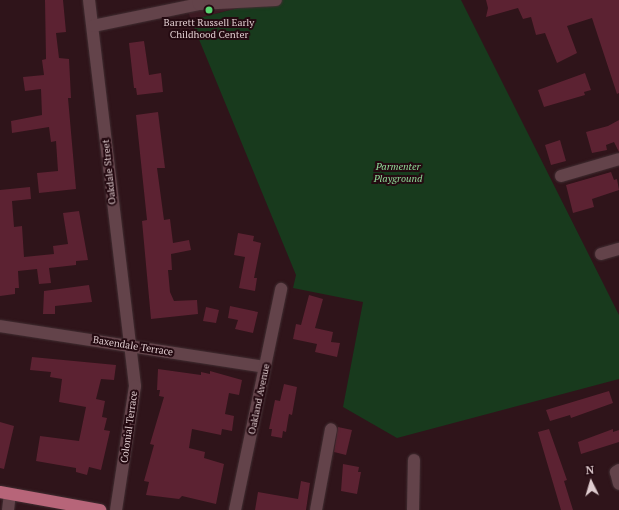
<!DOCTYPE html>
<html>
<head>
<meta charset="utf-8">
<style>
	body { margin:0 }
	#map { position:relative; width:619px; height:510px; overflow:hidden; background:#2f141a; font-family:"PT Serif",serif }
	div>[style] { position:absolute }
	.built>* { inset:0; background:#3d1a23 }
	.green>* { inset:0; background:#183a1d }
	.building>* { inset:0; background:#5c2232 }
	.roads { filter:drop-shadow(0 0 1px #412e32) drop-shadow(0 0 1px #412e32) }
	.minor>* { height:12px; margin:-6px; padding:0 6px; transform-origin:6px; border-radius:6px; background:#63434a }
	.major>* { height:12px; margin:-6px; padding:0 6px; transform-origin:6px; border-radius:6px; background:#b76579 }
	.dots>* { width:11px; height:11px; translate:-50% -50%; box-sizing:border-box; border:2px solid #240a11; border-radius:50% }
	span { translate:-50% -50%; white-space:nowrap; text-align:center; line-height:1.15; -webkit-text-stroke:4px #240a11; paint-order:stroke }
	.poi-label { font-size:10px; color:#dfcccf }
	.park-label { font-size:10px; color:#90da99; font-style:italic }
	.street-label { font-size:10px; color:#dfcccf }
	.north { position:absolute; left:571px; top:462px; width:40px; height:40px; -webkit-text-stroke:3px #240a11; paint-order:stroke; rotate:355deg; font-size:11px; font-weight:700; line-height:16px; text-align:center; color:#dfcccf }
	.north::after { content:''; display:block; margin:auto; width:14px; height:18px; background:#dfcccf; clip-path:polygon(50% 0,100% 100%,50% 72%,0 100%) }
</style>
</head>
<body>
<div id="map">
	<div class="built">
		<div style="clip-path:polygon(184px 0,270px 0,191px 20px)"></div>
	</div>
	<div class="green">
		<div style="clip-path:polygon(270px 0,461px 0,619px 315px,619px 379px,397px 438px,343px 407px,363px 302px,293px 288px,296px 275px,191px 20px)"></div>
	</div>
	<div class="building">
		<div style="clip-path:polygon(45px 0,63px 0,66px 32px,56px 33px,59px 58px,69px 59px,71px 98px,68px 98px,76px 189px,39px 193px,37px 173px,58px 171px,56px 141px,51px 142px,49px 127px,12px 133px,11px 121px,42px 115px,41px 89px,25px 91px,23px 77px,44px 75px,42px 60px,46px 59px)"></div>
		<div style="clip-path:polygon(486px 0,619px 0,619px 93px,617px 94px,592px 18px,567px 26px,577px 53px,557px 63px,545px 33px,536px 35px,531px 17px,523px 19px,518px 8px,486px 17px,488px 8px)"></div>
		<div style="clip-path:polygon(144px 41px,149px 75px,161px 73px,163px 92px,137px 95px,136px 88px,134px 88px,129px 43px)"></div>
		<div style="clip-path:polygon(585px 73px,591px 90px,584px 92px,585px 95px,544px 107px,538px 90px)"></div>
		<div style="clip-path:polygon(158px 112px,165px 168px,157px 168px,164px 220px,170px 219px,173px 243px,189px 240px,191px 250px,171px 254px,172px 270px,168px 270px,170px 292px,174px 301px,197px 300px,198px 314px,151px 319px,142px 221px,147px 220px,136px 115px)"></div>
		<div style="clip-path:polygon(619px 120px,619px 152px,614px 142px,606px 145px,607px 150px,592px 153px,586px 132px,608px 126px)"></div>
		<div style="clip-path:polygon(560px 140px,566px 161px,551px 165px,545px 145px)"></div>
		<div style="clip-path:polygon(611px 172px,614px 180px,617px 179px,619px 190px,592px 199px,594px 207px,573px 213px,566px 185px)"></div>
		<div style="clip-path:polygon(30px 187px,31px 199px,12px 201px,14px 227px,22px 226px,24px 257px,54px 254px,53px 246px,68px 244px,63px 213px,79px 211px,88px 260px,76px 261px,76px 265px,49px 268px,51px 283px,39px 284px,37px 269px,18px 271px,19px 288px,15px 288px,15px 294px,0 296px,0 190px)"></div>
		<div style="clip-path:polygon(238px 233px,254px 236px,253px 241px,261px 243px,254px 278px,257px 278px,255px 291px,239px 288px,245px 257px,234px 255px)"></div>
		<div style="clip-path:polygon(89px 285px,92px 302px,55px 306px,55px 314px,43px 314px,44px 291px)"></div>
		<div style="clip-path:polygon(309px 295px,323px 299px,315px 328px,333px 332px,331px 342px,340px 343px,337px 357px,315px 352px,317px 344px,293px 339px,296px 324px,301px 325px)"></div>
		<div style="clip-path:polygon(230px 306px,258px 312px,253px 333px,235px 329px,238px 320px,228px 318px)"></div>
		<div style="clip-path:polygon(206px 307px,219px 310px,216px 323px,203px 321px)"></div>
		<div style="clip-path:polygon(32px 357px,116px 365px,114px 380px,101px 379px,96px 399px,105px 401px,102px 417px,107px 418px,104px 430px,110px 431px,101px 470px,89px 467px,87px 475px,76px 472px,76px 468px,36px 461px,40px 436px,79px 441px,86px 407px,59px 402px,62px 379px,50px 377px,51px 372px,30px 370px)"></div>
		<div style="clip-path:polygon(158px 369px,201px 375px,201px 372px,210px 374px,210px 371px,242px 380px,239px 395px,229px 393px,225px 414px,234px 416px,232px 431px,222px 429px,221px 435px,192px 429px,189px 448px,205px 452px,204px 458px,224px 464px,216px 504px,182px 496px,179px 499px,146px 495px,149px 482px,144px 481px,154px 445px,150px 444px,164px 397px,159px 396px,160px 390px,157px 390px)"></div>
		<div style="clip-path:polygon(284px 384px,297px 387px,292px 415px,289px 414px,286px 432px,283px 431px,282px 438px,271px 436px,272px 429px,269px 429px,275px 400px,280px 401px)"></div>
		<div style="clip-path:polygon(609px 391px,613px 403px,571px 418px,570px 415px,550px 421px,546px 410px)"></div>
		<div style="clip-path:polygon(0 422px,14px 426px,4px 469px,0 468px)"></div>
		<div style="clip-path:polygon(338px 427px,352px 430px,346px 455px,334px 452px)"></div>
		<div style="clip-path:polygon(549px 429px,567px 480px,564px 481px,573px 510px,561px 510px,538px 432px)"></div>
		<div style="clip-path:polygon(613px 429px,613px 432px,619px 430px,619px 442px,581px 454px,578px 442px)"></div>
		<div style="clip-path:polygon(343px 464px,359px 467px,358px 472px,361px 472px,357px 494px,341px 491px)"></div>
		<div style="clip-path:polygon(301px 481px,310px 483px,306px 510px,255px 510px,258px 492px,298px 499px)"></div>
	</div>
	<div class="roads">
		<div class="minor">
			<div style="left:89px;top:0;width:389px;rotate:83.2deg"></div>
			<div style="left:135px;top:386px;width:125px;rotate:98.7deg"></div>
			<div style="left:199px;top:4px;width:77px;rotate:-3deg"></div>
			<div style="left:93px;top:26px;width:108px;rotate:-11.7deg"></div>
			<div style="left:199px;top:4px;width:4px;rotate:-104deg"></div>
			<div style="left:561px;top:176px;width:60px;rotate:-16.3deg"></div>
			<div style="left:601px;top:254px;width:19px;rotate:-16deg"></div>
			<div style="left:0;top:326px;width:268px;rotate:8.8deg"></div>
			<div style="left:619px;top:470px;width:4px;rotate:146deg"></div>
			<div style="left:616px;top:472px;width:12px;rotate:76deg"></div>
			<div style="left:8px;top:510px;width:16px;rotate:-83deg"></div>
			<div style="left:235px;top:510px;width:226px;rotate:-78.2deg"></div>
			<div style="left:316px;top:510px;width:82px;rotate:-79.5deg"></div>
			<div style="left:413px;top:510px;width:50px;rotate:-88.9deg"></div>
		</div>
		<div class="major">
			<div style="left:0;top:492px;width:102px;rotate:10.2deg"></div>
		</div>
	</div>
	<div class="dots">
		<div style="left:209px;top:10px;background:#58d570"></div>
	</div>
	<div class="poi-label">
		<span style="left:209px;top:28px">Barrett Russell Early<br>Childhood Center</span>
	</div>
	<div class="park-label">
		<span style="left:398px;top:172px">Parmenter<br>Playground</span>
	</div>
	<div class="street-label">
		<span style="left:109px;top:172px;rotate:-96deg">Oakdale Street</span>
		<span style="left:133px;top:346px;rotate:9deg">Baxendale Terrace</span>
		<span style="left:259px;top:399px;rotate:-78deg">Oakland Avenue</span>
		<span style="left:129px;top:427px;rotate:-82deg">Colonial Terrace</span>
	</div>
	<div class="north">N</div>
</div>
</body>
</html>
